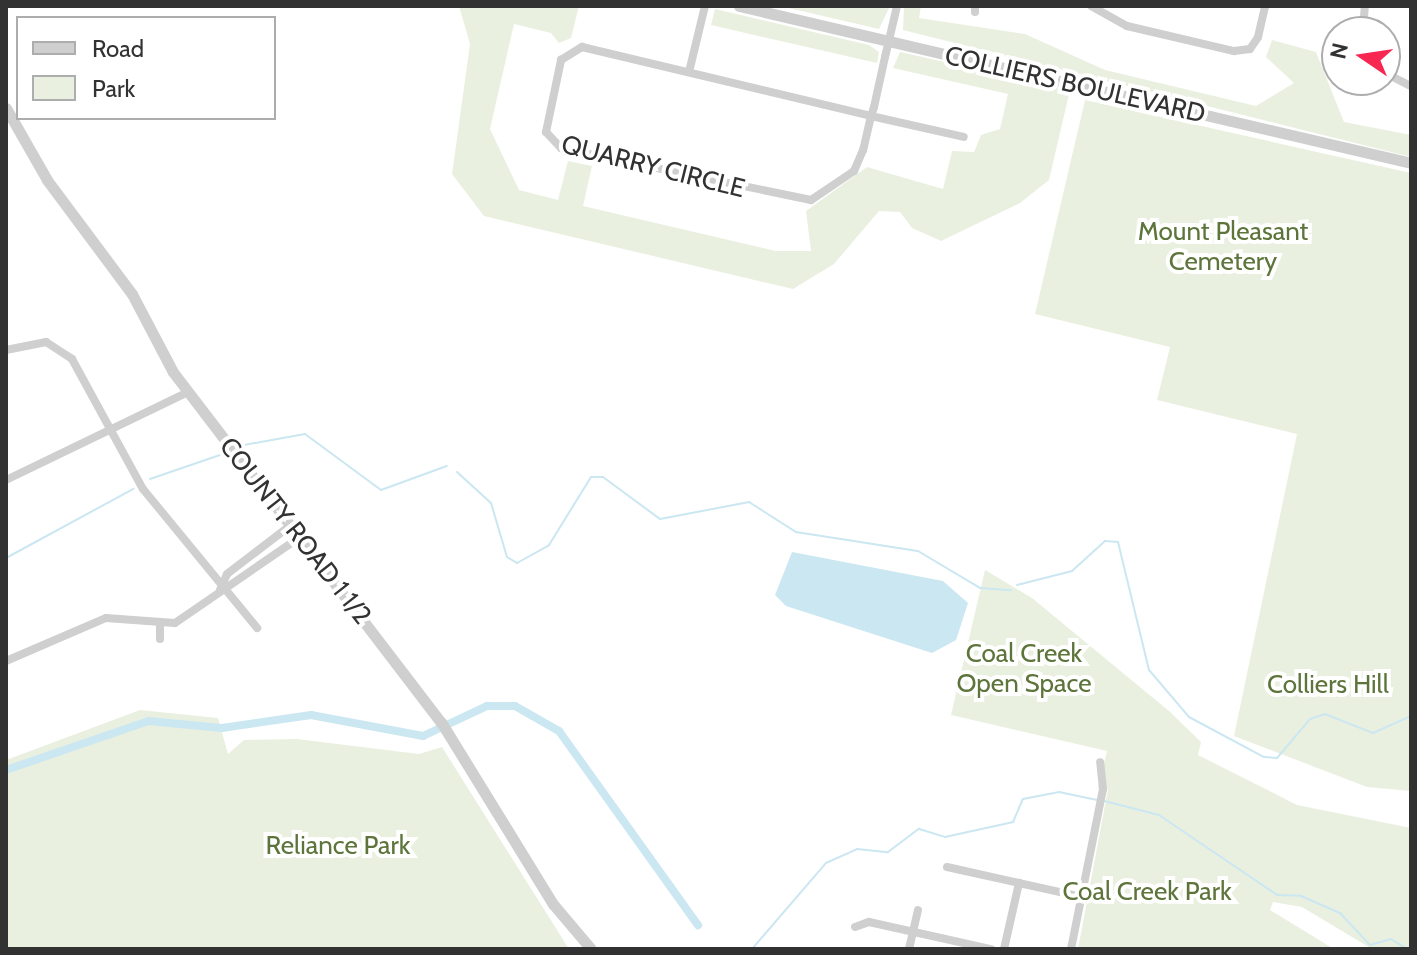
<!DOCTYPE html>
<html>
<head>
<meta charset="utf-8">
<style>
	body { margin:0 }
	#map { position:relative; width:1417px; height:955px; overflow:hidden; background:#fff; font-family:Cabin,sans-serif }
	div>[style] { position:absolute }
	.green>* { inset:0; background:#eaf0e0 }
	.water>* { inset:0; background:#cbe7f1 }
	.stream>* { height:2px; margin:-1px; padding:0 1px; transform-origin:1px; border-radius:1px; background:#cbe7f1 }
	.canal>* { height:8px; margin:-4px; padding:0 4px; transform-origin:4px; border-radius:4px; background:#cbe7f1 }
	.minor>* { height:8px; margin:-4px; padding:0 4px; transform-origin:4px; border-radius:4px; background:#cfcfcf }
	.tertiary>* { height:11px; margin:-5.5px; padding:0 5.5px; transform-origin:5.5px; border-radius:5.5px; background:#cfcfcf }
	span { translate:-50% -50%; white-space:nowrap; text-align:center; line-height:1.15; -webkit-text-stroke:8px #fff; paint-order:stroke }
	.street-label { font-size:26px; color:#323232 }
	.park-label { font-size:26px; color:#5d743a }
	.frame { position:absolute; inset:0; border:8px solid #323232; pointer-events:none }
	.legend { position:absolute; left:16px; top:16px; width:260px; height:104px; box-sizing:border-box; background:#fff; border:2px solid #adadad; margin:0; padding:10px 14px; list-style:none; font-size:24px; color:#323232 }
	.legend li { display:flex; align-items:center; gap:16px; height:40px }
	.legend b { width:40px; border:2px solid #adadad }
	.north { position:absolute; left:1321px; top:16px; width:80px; height:80px; box-sizing:border-box; background:#fff; border:2px solid #adadad; border-radius:50%; rotate:283deg; font-size:22px; font-weight:700; line-height:32px; text-align:center; color:#323232 }
	.north::after { content:''; display:block; margin:auto; width:28px; height:36px; background:#f72751; clip-path:polygon(50% 0,100% 100%,50% 72%,0 100%) }
</style>
</head>
<body>
<div id="map">
	<div class="green">
		<div style="clip-path:polygon(459px 6px,579px 6px,571px 38px,559px 43px,551px 33px,514px 24px,490px 129px,519px 190px,558px 200px,568px 161px,592px 166px,583px 206px,776px 251px,811px 251px,806px 211px,867px 167px,943px 189px,952px 151px,974px 152px,981px 135px,1000px 129px,1008px 94px,893px 68px,900px 52px,1070px 90px,1049px 180px,1020px 203px,941px 241px,912px 228px,900px 212px,879px 211px,834px 264px,793px 289px,484px 216px,452px 174px,470px 44px)"></div>
		<div style="clip-path:polygon(780px 6px,871px 8px,890px 6px,879px 29px)"></div>
		<div style="clip-path:polygon(904px 6px,921px 6px,919px 18px,1025px 34px,1105px 70px,1256px 106px,1294px 83px,1266px 57px,1272px 40px,1316px 52px,1344px 122px,1411px 135px,1411px 157px,903px 30px)"></div>
		<div style="clip-path:polygon(715px 9px,869px 45px,879px 52px,877px 63px,711px 25px)"></div>
		<div style="clip-path:polygon(1085px 100px,1411px 173px,1411px 791px,1367px 787px,1234px 736px,1297px 434px,1157px 400px,1170px 347px,1035px 314px)"></div>
		<div style="clip-path:polygon(985px 570px,1032px 598px,1169px 711px,1201px 742px,1198px 755px,1297px 805px,1411px 828px,1411px 949px,1372px 949px,1302px 907px,1273px 902px,1270px 910px,1334px 949px,1078px 949px,1108px 789px,1098px 787px,1107px 751px,951px 715px)"></div>
		<div style="clip-path:polygon(140px 710px,218px 718px,228px 754px,244px 740px,297px 739px,419px 754px,442px 747px,569px 949px,6px 949px,6px 760px)"></div>
	</div>
	<div class="water">
		<div style="clip-path:polygon(792px 552px,943px 581px,968px 603px,956px 640px,932px 653px,786px 606px,775px 595px)"></div>
	</div>
	<div class="stream">
		<div style="left:244px;top:445px;width:62px;rotate:-10.2deg"></div>
		<div style="left:305px;top:434px;width:94px;rotate:36.4deg"></div>
		<div style="left:381px;top:490px;width:70px;rotate:-20deg"></div>
		<div style="left:457px;top:472px;width:46px;rotate:42.4deg"></div>
		<div style="left:491px;top:503px;width:56px;rotate:73.5deg"></div>
		<div style="left:507px;top:557px;width:12px;rotate:31deg"></div>
		<div style="left:517px;top:563px;width:37px;rotate:-29deg"></div>
		<div style="left:549px;top:545px;width:80px;rotate:-58.3deg"></div>
		<div style="left:591px;top:477px;width:12px"></div>
		<div style="left:603px;top:477px;width:71px;rotate:36.4deg"></div>
		<div style="left:660px;top:519px;width:91px;rotate:-10.8deg"></div>
		<div style="left:749px;top:502px;width:56px;rotate:32.6deg"></div>
		<div style="left:796px;top:532px;width:123px;rotate:8.9deg"></div>
		<div style="left:918px;top:551px;width:72px;rotate:30.8deg"></div>
		<div style="left:980px;top:588px;width:31px;rotate:4deg"></div>
		<div style="left:150px;top:479px;width:77px;rotate:-18.9deg"></div>
		<div style="left:6px;top:558px;width:145px;rotate:-28.5deg"></div>
		<div style="left:1017px;top:585px;width:57px;rotate:-14.3deg"></div>
		<div style="left:1072px;top:571px;width:45px;rotate:-42.3deg"></div>
		<div style="left:1105px;top:541px;width:13px;rotate:4deg"></div>
		<div style="left:1118px;top:542px;width:132px;rotate:76.4deg"></div>
		<div style="left:1149px;top:670px;width:62px;rotate:49.6deg"></div>
		<div style="left:1189px;top:717px;width:85px;rotate:28.1deg"></div>
		<div style="left:1264px;top:757px;width:13px;rotate:4deg"></div>
		<div style="left:1277px;top:758px;width:51px;rotate:-49.8deg"></div>
		<div style="left:1310px;top:719px;width:16px;rotate:-18deg"></div>
		<div style="left:1325px;top:714px;width:52px;rotate:21.6deg"></div>
		<div style="left:1373px;top:733px;width:42px;rotate:-24.1deg"></div>
		<div style="left:1104px;top:801px;width:57px;rotate:14.3deg"></div>
		<div style="left:1159px;top:815px;width:143px;rotate:34.1deg"></div>
		<div style="left:1277px;top:895px;width:24px;rotate:2deg"></div>
		<div style="left:1301px;top:896px;width:43px;rotate:23.6deg"></div>
		<div style="left:1340px;top:913px;width:44px;rotate:46.8deg"></div>
		<div style="left:1370px;top:945px;width:22px;rotate:-16deg"></div>
		<div style="left:1391px;top:939px;width:19px;rotate:32deg"></div>
		<div style="left:752px;top:949px;width:113px;rotate:-49.3deg"></div>
		<div style="left:826px;top:863px;width:34px;rotate:-24deg"></div>
		<div style="left:857px;top:849px;width:31px;rotate:6deg"></div>
		<div style="left:888px;top:852px;width:39px;rotate:-37deg"></div>
		<div style="left:919px;top:829px;width:27px;rotate:17deg"></div>
		<div style="left:945px;top:837px;width:70px;rotate:-12.4deg"></div>
		<div style="left:1013px;top:822px;width:25px;rotate:-67deg"></div>
		<div style="left:1023px;top:799px;width:37px;rotate:-11deg"></div>
		<div style="left:1059px;top:792px;width:40px;rotate:12deg"></div>
	</div>
	<div class="canal">
		<div style="left:6px;top:770px;width:150px;rotate:-19deg"></div>
		<div style="left:148px;top:721px;width:74px;rotate:5.4deg"></div>
		<div style="left:222px;top:728px;width:90px;rotate:-8.3deg"></div>
		<div style="left:311px;top:715px;width:114px;rotate:10.6deg"></div>
		<div style="left:423px;top:736px;width:71px;rotate:-25.1deg"></div>
		<div style="left:487px;top:706px;width:28px"></div>
		<div style="left:515px;top:706px;width:51px;rotate:29.6deg"></div>
		<div style="left:559px;top:731px;width:239px;rotate:54.4deg"></div>
	</div>
	<div class="minor">
		<div style="left:897px;top:6px;width:52px;rotate:103.2deg"></div>
		<div style="left:885px;top:57px;width:51px;rotate:102.4deg"></div>
		<div style="left:874px;top:107px;width:9px;rotate:108deg"></div>
		<div style="left:871px;top:116px;width:35px;rotate:103deg"></div>
		<div style="left:863px;top:150px;width:23px;rotate:113deg"></div>
		<div style="left:854px;top:171px;width:52px;rotate:146deg"></div>
		<div style="left:811px;top:200px;width:255px;rotate:-168.3deg"></div>
		<div style="left:561px;top:148px;width:22px;rotate:-133deg"></div>
		<div style="left:546px;top:132px;width:74px;rotate:-78.2deg"></div>
		<div style="left:561px;top:60px;width:25px;rotate:-32deg"></div>
		<div style="left:582px;top:47px;width:297px;rotate:13.4deg"></div>
		<div style="left:871px;top:116px;width:95px;rotate:12.7deg"></div>
		<div style="left:975px;top:6px;width:6px;rotate:90deg"></div>
		<div style="left:1091px;top:6px;width:41px;rotate:29.1deg"></div>
		<div style="left:1127px;top:26px;width:110px;rotate:13.2deg"></div>
		<div style="left:1234px;top:51px;width:16px;rotate:-7deg"></div>
		<div style="left:1250px;top:49px;width:14px;rotate:-56deg"></div>
		<div style="left:1258px;top:37px;width:32px;rotate:-77deg"></div>
		<div style="left:1363px;top:32px;width:26px;rotate:-86deg"></div>
		<div style="left:689px;top:72px;width:68px;rotate:-76.4deg"></div>
		<div style="left:1385px;top:73px;width:29px;rotate:27deg"></div>
		<div style="left:6px;top:350px;width:41px;rotate:-11.3deg"></div>
		<div style="left:46px;top:342px;width:31px;rotate:33deg"></div>
		<div style="left:72px;top:359px;width:148px;rotate:61.4deg"></div>
		<div style="left:143px;top:489px;width:180px;rotate:50.6deg"></div>
		<div style="left:6px;top:480px;width:202px;rotate:-25.8deg"></div>
		<div style="left:220px;top:590px;width:17px;rotate:-66deg"></div>
		<div style="left:227px;top:574px;width:81px;rotate:-37.4deg"></div>
		<div style="left:160px;top:626px;width:13px;rotate:90deg"></div>
		<div style="left:6px;top:661px;width:109px;rotate:-23.3deg"></div>
		<div style="left:106px;top:618px;width:69px;rotate:4.1deg"></div>
		<div style="left:175px;top:623px;width:152px;rotate:-34.5deg"></div>
		<div style="left:947px;top:867px;width:138px;rotate:12.5deg"></div>
		<div style="left:855px;top:927px;width:15px;rotate:-20deg"></div>
		<div style="left:869px;top:922px;width:125px;rotate:12.5deg"></div>
		<div style="left:909px;top:949px;width:40px;rotate:-77deg"></div>
		<div style="left:1004px;top:949px;width:68px;rotate:-77.2deg"></div>
		<div style="left:1071px;top:949px;width:163px;rotate:-78.7deg"></div>
		<div style="left:1103px;top:789px;width:27px;rotate:-96deg"></div>
	</div>
	<div class="tertiary">
		<div style="left:739px;top:6px;width:690px;rotate:13.15deg"></div>
		<div style="left:6px;top:108px;width:83px;rotate:60.3deg"></div>
		<div style="left:47px;top:180px;width:142px;rotate:53.3deg"></div>
		<div style="left:132px;top:294px;width:88px;rotate:62.3deg"></div>
		<div style="left:173px;top:372px;width:441px;rotate:52.6deg"></div>
		<div style="left:441px;top:722px;width:214px;rotate:58.4deg"></div>
		<div style="left:553px;top:904px;width:59px;rotate:49.8deg"></div>
	</div>
	<div class="street-label">
		<span style="left:1075px;top:85px;rotate:13deg">COLLIERS BOULEVARD</span>
		<span style="left:653px;top:167px;rotate:14deg">QUARRY CIRCLE</span>
		<span style="left:295px;top:531px;rotate:52deg">COUNTY ROAD 1 1/2</span>
	</div>
	<div class="park-label">
		<span style="left:1223px;top:247px">Mount Pleasant<br>Cemetery</span>
		<span style="left:1024px;top:669px">Coal Creek<br>Open Space</span>
		<span style="left:1328px;top:685px">Colliers Hill</span>
		<span style="left:338px;top:846px">Reliance Park</span>
		<span style="left:1147px;top:892px">Coal Creek Park</span>
	</div>
	<div class="frame"></div>
	<ul class="legend">
	<li><b style="height:10px;background:#cfcfcf"></b>Road</li>
	<li><b style="height:22px;background:#eaf0e0"></b>Park</li>
	</ul>
	<div class="north">N</div>
</div>
</body>
</html>
